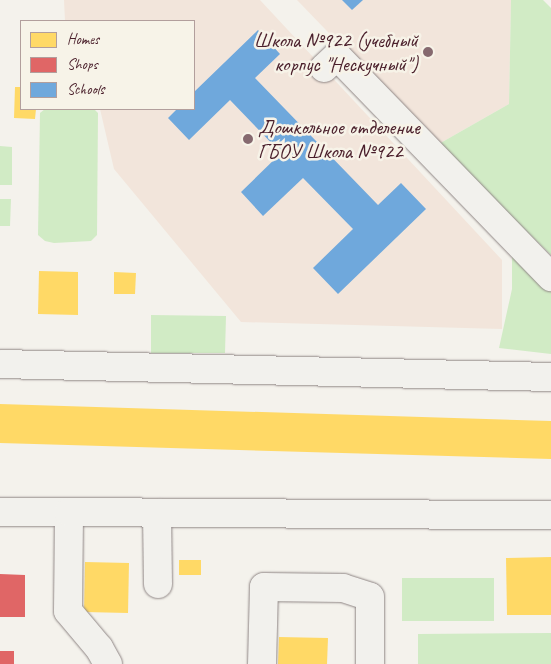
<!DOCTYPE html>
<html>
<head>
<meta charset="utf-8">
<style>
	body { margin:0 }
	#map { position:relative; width:551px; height:664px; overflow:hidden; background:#f4f2ec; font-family:Caveat,sans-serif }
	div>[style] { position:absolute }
	.built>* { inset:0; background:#f2e5db }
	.green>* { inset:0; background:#d1ebc5 }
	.homes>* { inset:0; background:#ffd966 }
	.shops>* { inset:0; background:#e06666 }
	.schools>* { inset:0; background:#6fa8dc }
	.roads { filter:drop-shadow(0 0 1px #8f8685) drop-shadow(0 0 1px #8f8685) }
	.minor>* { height:28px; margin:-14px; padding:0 14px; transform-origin:14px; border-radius:14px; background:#f2f1ed }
	.dots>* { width:14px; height:14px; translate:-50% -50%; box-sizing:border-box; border:2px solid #f7f3e8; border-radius:50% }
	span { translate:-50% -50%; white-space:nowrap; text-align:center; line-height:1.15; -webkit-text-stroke:5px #f7f3e8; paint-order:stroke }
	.poi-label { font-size:21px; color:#4a1f2b }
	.right { translate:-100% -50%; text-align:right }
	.left { translate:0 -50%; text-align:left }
	.legend { position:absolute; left:20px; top:20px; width:175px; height:90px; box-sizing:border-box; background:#f7f3e8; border:1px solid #b29e9c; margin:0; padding:6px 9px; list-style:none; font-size:15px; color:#4a1f2b }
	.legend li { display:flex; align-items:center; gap:10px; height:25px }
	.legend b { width:25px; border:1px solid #b29e9c }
</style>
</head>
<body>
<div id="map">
	<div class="built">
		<div style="clip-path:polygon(64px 0,260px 0,502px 260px,502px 329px,241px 322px,114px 169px,100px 109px,194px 109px,194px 21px,65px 21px)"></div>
		<div style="clip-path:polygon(297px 0,511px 0,509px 104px,437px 145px)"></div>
	</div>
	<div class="green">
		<div style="clip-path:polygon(511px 0,543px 0,551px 8px,551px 255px,437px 145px,509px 104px)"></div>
		<div style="clip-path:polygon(45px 109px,94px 109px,98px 113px,97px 235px,91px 241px,54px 243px,45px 241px,38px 235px,40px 113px)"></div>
		<div style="clip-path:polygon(0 146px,12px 147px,12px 185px,0 185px)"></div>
		<div style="clip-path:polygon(0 199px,11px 199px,10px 226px,0 226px)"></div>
		<div style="clip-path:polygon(512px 237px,551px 277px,551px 354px,499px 348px,512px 289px)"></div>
		<div style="clip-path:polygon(151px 315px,226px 316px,225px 353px,151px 353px)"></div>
		<div style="clip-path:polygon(402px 578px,494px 578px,494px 621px,402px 621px)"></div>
		<div style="clip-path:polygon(551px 633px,551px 664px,418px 664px,418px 634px)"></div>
	</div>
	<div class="homes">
		<div style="clip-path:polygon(15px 87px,21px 87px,21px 109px,36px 109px,35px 119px,14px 118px)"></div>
		<div style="clip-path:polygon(39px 271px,78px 272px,78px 315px,38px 314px)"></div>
		<div style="clip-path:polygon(114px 272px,136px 273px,135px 294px,114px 294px)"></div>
		<div style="clip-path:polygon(0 404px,551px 421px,551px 459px,0 443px)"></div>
		<div style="clip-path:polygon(551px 557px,551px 615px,507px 615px,506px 558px)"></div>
		<div style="clip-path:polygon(179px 560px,201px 560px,201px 575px,179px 575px)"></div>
		<div style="clip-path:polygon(85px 562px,129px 563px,128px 613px,84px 612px)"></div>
		<div style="clip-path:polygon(279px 637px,328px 638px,327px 664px,278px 664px)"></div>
	</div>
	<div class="shops">
		<div style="clip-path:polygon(0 574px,25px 575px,25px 617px,0 617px)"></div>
		<div style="clip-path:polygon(0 651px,14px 651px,14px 664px,0 664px)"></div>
	</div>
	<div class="schools">
		<div style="clip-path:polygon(342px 0,363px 0,352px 10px)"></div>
		<div style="clip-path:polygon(258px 30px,280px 54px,255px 78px,378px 205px,401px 183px,426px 209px,338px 294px,313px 268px,353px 229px,303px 178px,263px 216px,241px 192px,281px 153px,230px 100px,189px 140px,168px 118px,177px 109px,194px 109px,194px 92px)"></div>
	</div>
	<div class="roads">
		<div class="minor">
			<div style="left:324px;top:68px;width:18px;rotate:-43deg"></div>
			<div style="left:337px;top:56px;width:308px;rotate:45.9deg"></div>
			<div style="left:0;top:364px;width:551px;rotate:1.35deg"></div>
			<div style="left:0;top:512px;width:69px"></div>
			<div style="left:157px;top:513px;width:71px;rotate:89.2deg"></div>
			<div style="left:108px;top:664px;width:18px;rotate:-119deg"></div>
			<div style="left:99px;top:648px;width:48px;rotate:-130deg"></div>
			<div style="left:68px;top:611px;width:99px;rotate:-89.4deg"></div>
			<div style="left:69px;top:512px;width:482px;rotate:0.4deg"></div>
			<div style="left:262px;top:664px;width:77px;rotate:-88.5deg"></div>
			<div style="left:264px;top:587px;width:79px;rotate:0.7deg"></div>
			<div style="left:343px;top:588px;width:28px;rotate:18deg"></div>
			<div style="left:370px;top:597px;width:67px;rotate:90deg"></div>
		</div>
	</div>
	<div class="dots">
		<div style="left:428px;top:52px;background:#86696f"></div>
		<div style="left:248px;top:139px;background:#86696f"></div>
	</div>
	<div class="poi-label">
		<span class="right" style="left:418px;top:52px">Школа №922 (учебный<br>корпус "Нескучный")</span>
		<span class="left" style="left:258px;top:139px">Дошкольное отделение<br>ГБОУ Школа №922</span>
	</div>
	<ul class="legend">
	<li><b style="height:14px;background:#ffd966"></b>Homes</li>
	<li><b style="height:14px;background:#e06666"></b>Shops</li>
	<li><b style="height:14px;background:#6fa8dc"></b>Schools</li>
	</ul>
</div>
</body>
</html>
